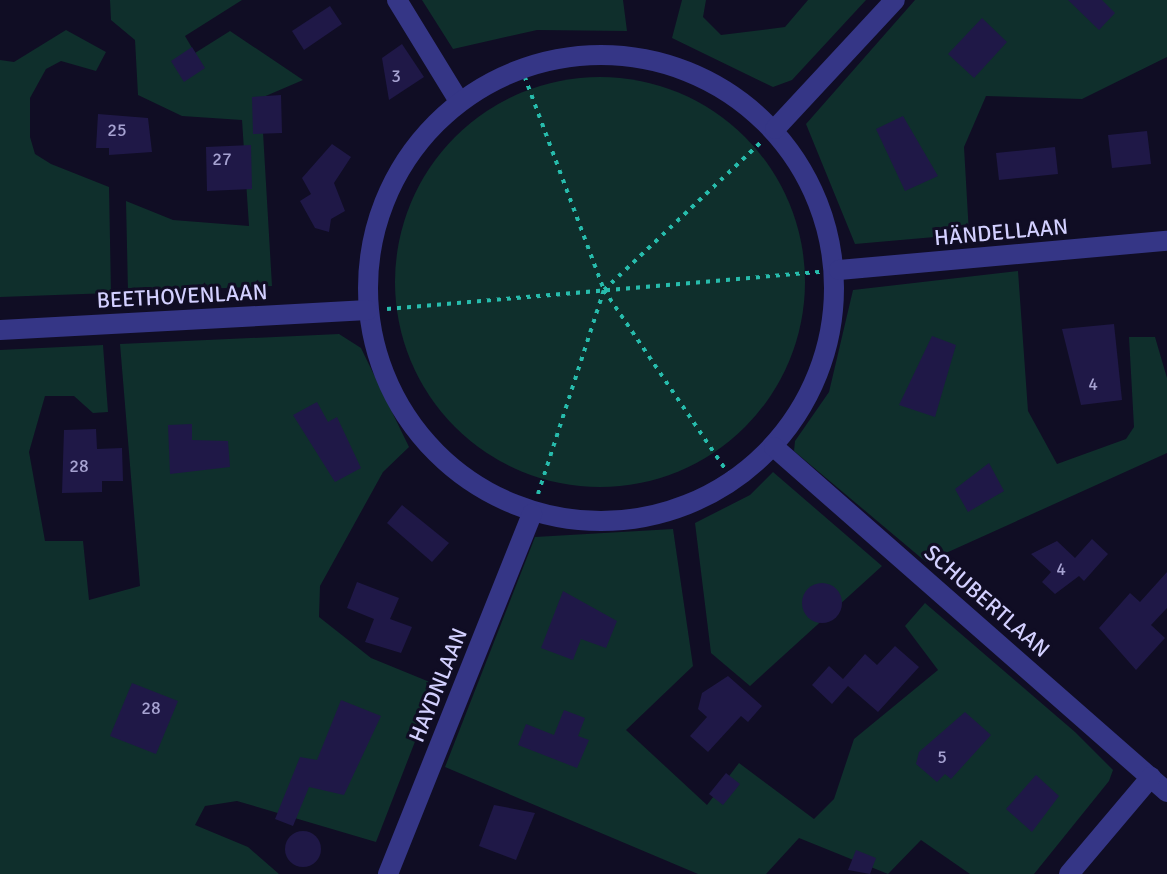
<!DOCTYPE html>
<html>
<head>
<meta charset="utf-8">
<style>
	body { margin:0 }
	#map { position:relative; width:1167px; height:874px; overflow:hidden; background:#100d24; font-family:Signika,sans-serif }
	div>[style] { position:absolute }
	.green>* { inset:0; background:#0f2f2c }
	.round { border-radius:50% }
	.building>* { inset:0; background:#1f1847 }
	.path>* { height:4px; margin-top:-2px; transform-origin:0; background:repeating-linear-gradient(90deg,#27bcac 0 4px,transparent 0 10px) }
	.minor>* { height:20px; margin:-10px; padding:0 10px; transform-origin:10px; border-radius:10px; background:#353686 }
	.minor>.ring { margin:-10px; padding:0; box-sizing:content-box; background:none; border:20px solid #353686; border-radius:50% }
	span { translate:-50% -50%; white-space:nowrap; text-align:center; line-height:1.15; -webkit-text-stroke:6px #100d24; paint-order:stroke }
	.number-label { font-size:18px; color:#a6a2d1 }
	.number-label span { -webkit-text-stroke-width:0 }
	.street-label { font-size:22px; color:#d3d0ff }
</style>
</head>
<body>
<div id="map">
	<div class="green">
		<div style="clip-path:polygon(110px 0,242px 0,185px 36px,195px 53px,230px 31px,303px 80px,261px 98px,272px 286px,128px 292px,126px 201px,173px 220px,249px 226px,242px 120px,182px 116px,138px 95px,135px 40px,111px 20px)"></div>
		<div style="clip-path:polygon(422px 0,623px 0,627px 31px,537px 30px,453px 49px)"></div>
		<div style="clip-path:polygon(682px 0,706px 0,703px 17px,721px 35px,785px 27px,808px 0,866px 0,792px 80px,773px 87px,672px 38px)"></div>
		<div style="clip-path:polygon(915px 0,1167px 0,1167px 57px,1082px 99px,986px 96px,964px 147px,969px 234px,855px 244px,806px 124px)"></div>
		<div style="clip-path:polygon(66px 30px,106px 52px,96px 71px,61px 61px,46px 69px,30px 98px,30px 137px,35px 154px,51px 164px,109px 187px,111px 293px,0 297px,0 60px,14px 62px)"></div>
		<div class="round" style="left:395px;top:77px;width:410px;height:410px"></div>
		<div style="clip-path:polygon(1018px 271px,1028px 411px,1057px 464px,1126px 439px,1134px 427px,1129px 337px,1155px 337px,1167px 378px,1167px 453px,926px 562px,794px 451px,795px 441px,829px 392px,853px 290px)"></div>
		<div style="clip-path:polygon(339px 334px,361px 348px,409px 447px,383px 472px,320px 586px,319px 617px,371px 658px,437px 685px,376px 842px,237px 801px,205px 806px,195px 825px,248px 847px,279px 874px,0 874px,0 350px,103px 345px,108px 412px,93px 413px,74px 396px,45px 396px,29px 452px,45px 541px,83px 541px,89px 600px,140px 586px,120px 344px)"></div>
		<div style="clip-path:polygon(773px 472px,882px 566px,750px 686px,711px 653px,695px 523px,750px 495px)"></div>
		<div style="clip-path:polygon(673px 529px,693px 666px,626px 730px,707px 805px,739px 763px,814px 819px,834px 799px,854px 739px,938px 670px,905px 626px,925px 603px,1075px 732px,1113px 770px,1109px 781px,1034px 874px,970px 874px,921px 840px,888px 874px,799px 838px,766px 874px,698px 874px,445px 767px,535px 537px)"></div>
	</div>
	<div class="building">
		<div style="clip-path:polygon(1068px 0,1102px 0,1115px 13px,1099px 30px)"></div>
		<div style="clip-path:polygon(330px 6px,342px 24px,304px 50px,292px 31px)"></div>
		<div style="clip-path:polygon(982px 18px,1007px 42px,974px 78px,948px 54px)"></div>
		<div style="clip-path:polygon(402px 44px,424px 77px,389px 100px,382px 58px)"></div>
		<div style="clip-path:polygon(192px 47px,205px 68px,184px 82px,171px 61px)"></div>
		<div style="clip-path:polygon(281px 95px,282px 133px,253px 134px,252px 97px)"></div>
		<div style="clip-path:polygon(98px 114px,148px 118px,152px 152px,109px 155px,109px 148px,96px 148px)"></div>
		<div style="clip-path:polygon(903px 116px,938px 176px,905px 191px,876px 129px)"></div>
		<div style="clip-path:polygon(1147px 131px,1151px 164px,1112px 168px,1108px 135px)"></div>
		<div style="clip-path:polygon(332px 144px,351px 157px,334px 183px,345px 211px,331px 219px,329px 232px,315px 228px,300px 201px,311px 194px,302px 178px)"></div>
		<div style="clip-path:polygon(251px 145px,252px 189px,207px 191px,206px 147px)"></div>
		<div style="clip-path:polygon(1055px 147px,1058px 174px,999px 180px,996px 153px)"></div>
		<div style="clip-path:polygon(1114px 324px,1122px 400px,1081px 405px,1062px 329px)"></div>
		<div style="clip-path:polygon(932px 336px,956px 345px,935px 417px,899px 405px)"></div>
		<div style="clip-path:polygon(317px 402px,328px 422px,337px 417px,361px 468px,335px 482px,293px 415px)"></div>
		<div style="clip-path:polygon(192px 424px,192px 440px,228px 441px,230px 467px,170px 474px,168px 425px)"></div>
		<div style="clip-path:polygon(96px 429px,97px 449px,122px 448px,123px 481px,102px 481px,102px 492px,62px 493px,64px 430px)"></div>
		<div style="clip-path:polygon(989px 463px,1004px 491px,968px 512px,955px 489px)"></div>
		<div style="clip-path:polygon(402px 505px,449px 543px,432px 562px,387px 523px)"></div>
		<div style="clip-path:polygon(1092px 539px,1108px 554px,1084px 581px,1079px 576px,1055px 594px,1042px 582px,1051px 572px,1031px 554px,1057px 541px,1075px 558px)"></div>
		<div style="clip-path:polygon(1167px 572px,1167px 608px,1151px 625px,1165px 638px,1136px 670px,1099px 628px,1130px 593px,1140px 602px)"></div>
		<div style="clip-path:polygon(357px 582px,399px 598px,390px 619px,412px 627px,401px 653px,365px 642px,374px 619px,347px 608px)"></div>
		<div class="round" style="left:802px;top:583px;width:40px;height:40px"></div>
		<div style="clip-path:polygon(563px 591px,617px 621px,606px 648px,581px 639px,573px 660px,541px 648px)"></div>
		<div style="clip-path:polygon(895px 646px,919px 667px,878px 712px,848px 686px,832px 704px,812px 685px,829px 666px,843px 679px,865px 654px,877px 665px)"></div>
		<div style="clip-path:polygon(728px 676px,762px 706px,748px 722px,741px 716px,708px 752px,690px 736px,707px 717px,698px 709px,702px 693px)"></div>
		<div style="clip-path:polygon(132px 683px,178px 701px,156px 754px,110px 736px)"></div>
		<div style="clip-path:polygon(341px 700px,381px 716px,344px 795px,309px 787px,293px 826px,275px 819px,300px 757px,317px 760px)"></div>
		<div style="clip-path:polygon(564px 710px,585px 718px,578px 736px,589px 740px,577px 768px,518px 745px,526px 724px,554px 735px)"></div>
		<div style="clip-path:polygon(965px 712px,991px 735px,951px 779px,945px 774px,937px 782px,916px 764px,919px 752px)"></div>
		<div style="clip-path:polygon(726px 773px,740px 784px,723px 805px,709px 794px)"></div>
		<div style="clip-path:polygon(1036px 775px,1059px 796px,1032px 832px,1006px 809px)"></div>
		<div style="clip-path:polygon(494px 805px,535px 813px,516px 860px,479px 846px)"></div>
		<div class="round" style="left:285px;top:831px;width:36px;height:36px"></div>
		<div style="clip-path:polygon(856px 850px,876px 858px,870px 874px,848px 870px)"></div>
	</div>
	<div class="path">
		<div style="left:521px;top:67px;width:238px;rotate:69.6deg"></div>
		<div style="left:604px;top:290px;width:232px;rotate:55.9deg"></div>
		<div style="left:387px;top:309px;width:436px;rotate:-4.9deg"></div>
		<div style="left:538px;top:494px;width:214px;rotate:-72.1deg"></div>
		<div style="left:604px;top:290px;width:217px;rotate:-43.3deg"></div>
	</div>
	<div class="minor">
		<div style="left:397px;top:0;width:119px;rotate:58.5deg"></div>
		<div class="ring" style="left:368px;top:55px;width:446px;height:446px"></div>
		<div style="left:775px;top:129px;width:176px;rotate:-47.1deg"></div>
		<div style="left:839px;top:270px;width:329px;rotate:-5.1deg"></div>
		<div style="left:0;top:330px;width:368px;rotate:-3.1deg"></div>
		<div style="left:774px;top:447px;width:523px;rotate:41.28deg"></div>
		<div style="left:388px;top:874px;width:388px;rotate:-68.2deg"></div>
		<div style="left:1069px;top:874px;width:127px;rotate:-49.8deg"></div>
	</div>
	<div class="number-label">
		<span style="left:396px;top:76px">3</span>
		<span style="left:117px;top:130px">25</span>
		<span style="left:222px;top:159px">27</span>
		<span style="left:1093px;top:384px">4</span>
		<span style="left:79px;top:466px">28</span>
		<span style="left:1061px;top:569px">4</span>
		<span style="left:151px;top:708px">28</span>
		<span style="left:942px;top:757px">5</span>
	</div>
	<div class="street-label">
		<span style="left:1001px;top:232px;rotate:-5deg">HÄNDELLAAN</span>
		<span style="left:182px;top:296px;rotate:-3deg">BEETHOVENLAAN</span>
		<span style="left:987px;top:601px;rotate:41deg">SCHUBERTLAAN</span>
		<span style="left:438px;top:685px;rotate:-68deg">HAYDNLAAN</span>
	</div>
</div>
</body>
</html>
